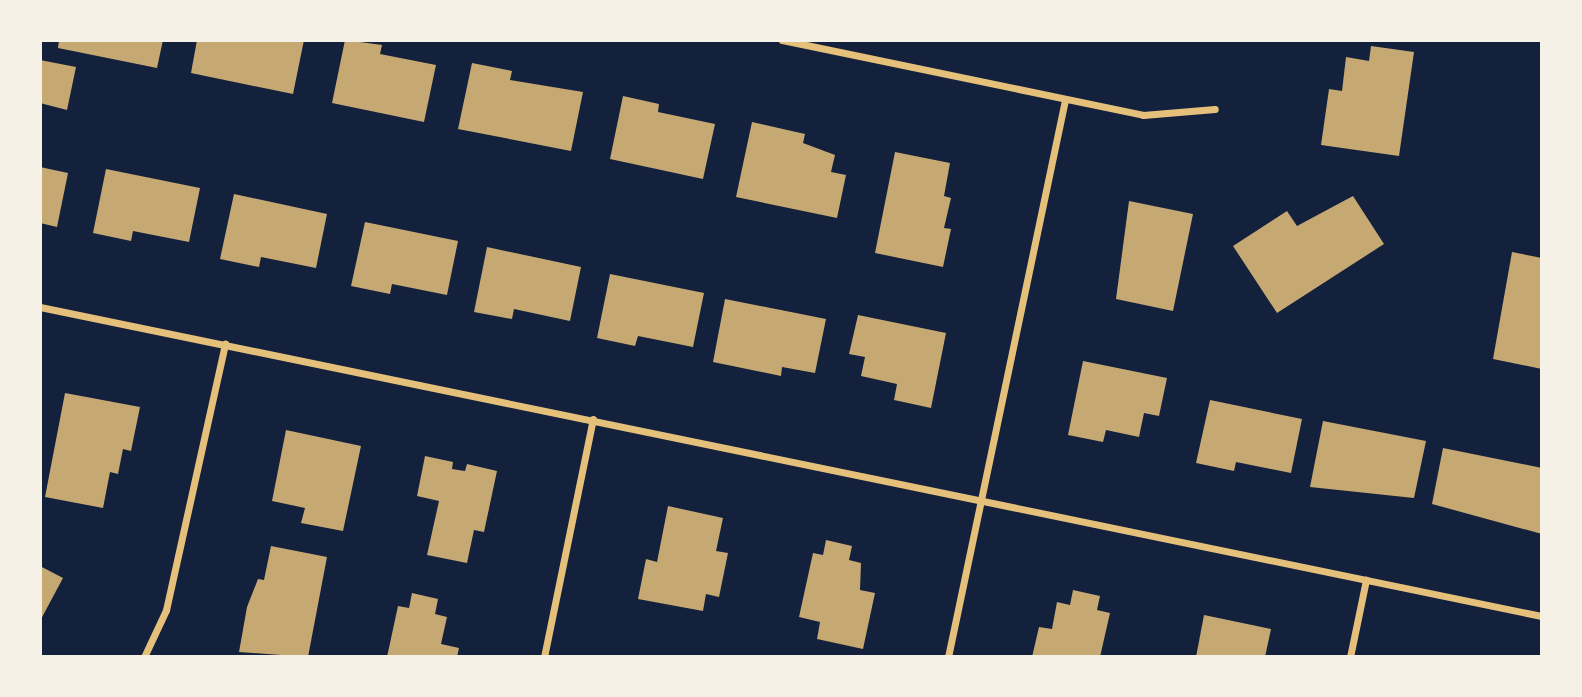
<!DOCTYPE html>
<html>
<head>
<meta charset="utf-8">
<style>
	body { margin:0 }
	#map { position:relative; width:1582px; height:697px; overflow:hidden; background:#14213d; font-family:Overpass,sans-serif }
	div>[style] { position:absolute }
	.building>* { inset:0; background:#c6a872 }
	.minor>* { height:7px; margin:-3.5px; padding:0 3.5px; transform-origin:3.5px; border-radius:3.5px; background:#e5c07b }
	span { translate:-50% -50%; white-space:nowrap; text-align:center; line-height:1.15; -webkit-text-stroke:6px #f6f1e7; paint-order:stroke }
	.frame { position:absolute; inset:0; border:42px solid #f6f1e7; pointer-events:none }
</style>
</head>
<body>
<div id="map">
	<div class="building">
		<div style="clip-path:polygon(59px 40px,163px 40px,157px 68px,58px 48px)"></div>
		<div style="clip-path:polygon(197px 40px,304px 40px,293px 94px,191px 73px)"></div>
		<div style="clip-path:polygon(345px 40px,382px 45px,380px 54px,436px 65px,424px 122px,332px 103px)"></div>
		<div style="clip-path:polygon(1371px 46px,1414px 52px,1399px 156px,1321px 145px,1329px 89px,1342px 91px,1346px 57px,1369px 61px)"></div>
		<div style="clip-path:polygon(40px 60px,76px 67px,67px 110px,40px 103px)"></div>
		<div style="clip-path:polygon(472px 63px,512px 71px,510px 80px,583px 92px,571px 151px,458px 129px)"></div>
		<div style="clip-path:polygon(623px 96px,659px 104px,658px 112px,715px 124px,703px 179px,610px 159px)"></div>
		<div style="clip-path:polygon(752px 122px,805px 134px,803px 143px,835px 155px,831px 172px,846px 175px,837px 218px,736px 197px)"></div>
		<div style="clip-path:polygon(895px 152px,950px 163px,944px 196px,951px 198px,944px 228px,951px 229px,943px 267px,875px 253px)"></div>
		<div style="clip-path:polygon(40px 167px,68px 173px,57px 227px,40px 223px)"></div>
		<div style="clip-path:polygon(106px 169px,200px 188px,189px 242px,133px 231px,131px 241px,93px 233px)"></div>
		<div style="clip-path:polygon(234px 194px,327px 214px,316px 268px,261px 257px,259px 267px,220px 259px)"></div>
		<div style="clip-path:polygon(1353px 196px,1384px 244px,1277px 313px,1233px 246px,1287px 211px,1297px 226px)"></div>
		<div style="clip-path:polygon(1129px 201px,1193px 214px,1173px 311px,1116px 299px)"></div>
		<div style="clip-path:polygon(365px 222px,458px 241px,447px 295px,392px 284px,390px 294px,351px 286px)"></div>
		<div style="clip-path:polygon(487px 247px,581px 267px,570px 321px,514px 309px,512px 319px,474px 312px)"></div>
		<div style="clip-path:polygon(1512px 252px,1542px 258px,1542px 369px,1493px 359px)"></div>
		<div style="clip-path:polygon(610px 274px,704px 293px,693px 347px,638px 336px,635px 346px,597px 338px)"></div>
		<div style="clip-path:polygon(725px 299px,826px 319px,815px 373px,782px 367px,781px 376px,713px 362px)"></div>
		<div style="clip-path:polygon(858px 315px,946px 333px,931px 408px,894px 400px,897px 384px,861px 376px,865px 357px,849px 354px)"></div>
		<div style="clip-path:polygon(1083px 361px,1167px 378px,1159px 416px,1144px 413px,1139px 437px,1106px 430px,1103px 442px,1068px 435px)"></div>
		<div style="clip-path:polygon(65px 393px,140px 407px,131px 451px,123px 449px,118px 474px,110px 472px,103px 508px,45px 497px)"></div>
		<div style="clip-path:polygon(1210px 400px,1302px 419px,1291px 473px,1236px 462px,1234px 471px,1196px 463px)"></div>
		<div style="clip-path:polygon(1323px 421px,1426px 441px,1414px 498px,1310px 487px)"></div>
		<div style="clip-path:polygon(286px 430px,361px 446px,343px 531px,301px 523px,305px 508px,272px 501px)"></div>
		<div style="clip-path:polygon(1443px 448px,1542px 468px,1542px 534px,1432px 504px)"></div>
		<div style="clip-path:polygon(425px 456px,453px 462px,452px 469px,465px 471px,467px 464px,497px 471px,484px 532px,474px 530px,467px 563px,427px 555px,439px 501px,417px 496px)"></div>
		<div style="clip-path:polygon(668px 506px,723px 518px,716px 551px,728px 553px,719px 597px,706px 594px,703px 611px,638px 599px,646px 559px,657px 562px)"></div>
		<div style="clip-path:polygon(826px 540px,852px 546px,849px 560px,861px 563px,860px 590px,875px 593px,863px 649px,817px 639px,820px 622px,799px 617px,813px 553px,823px 555px)"></div>
		<div style="clip-path:polygon(271px 546px,327px 557px,308px 657px,239px 652px,247px 607px,258px 579px,264px 580px)"></div>
		<div style="clip-path:polygon(40px 566px,63px 578px,40px 621px)"></div>
		<div style="clip-path:polygon(1073px 590px,1100px 596px,1097px 610px,1110px 613px,1100px 657px,1032px 657px,1039px 627px,1052px 629px,1057px 602px,1070px 605px)"></div>
		<div style="clip-path:polygon(412px 593px,438px 599px,435px 614px,447px 617px,441px 644px,459px 648px,457px 657px,387px 657px,398px 606px,409px 608px)"></div>
		<div style="clip-path:polygon(1204px 615px,1271px 629px,1265px 657px,1196px 657px)"></div>
	</div>
	<div class="minor">
		<div style="left:782px;top:40px;width:369px;rotate:11.7deg"></div>
		<div style="left:1143px;top:115px;width:72px;rotate:-4.8deg"></div>
		<div style="left:40px;top:307px;width:1533px;rotate:11.63deg"></div>
		<div style="left:144px;top:657px;width:52px;rotate:-64.9deg"></div>
		<div style="left:166px;top:610px;width:273px;rotate:-77.5deg"></div>
		<div style="left:544px;top:657px;width:243px;rotate:-78.4deg"></div>
		<div style="left:948px;top:657px;width:569px;rotate:-78.14deg"></div>
		<div style="left:1350px;top:657px;width:79px;rotate:-78.3deg"></div>
	</div>
	<div class="frame"></div>
</div>
</body>
</html>
